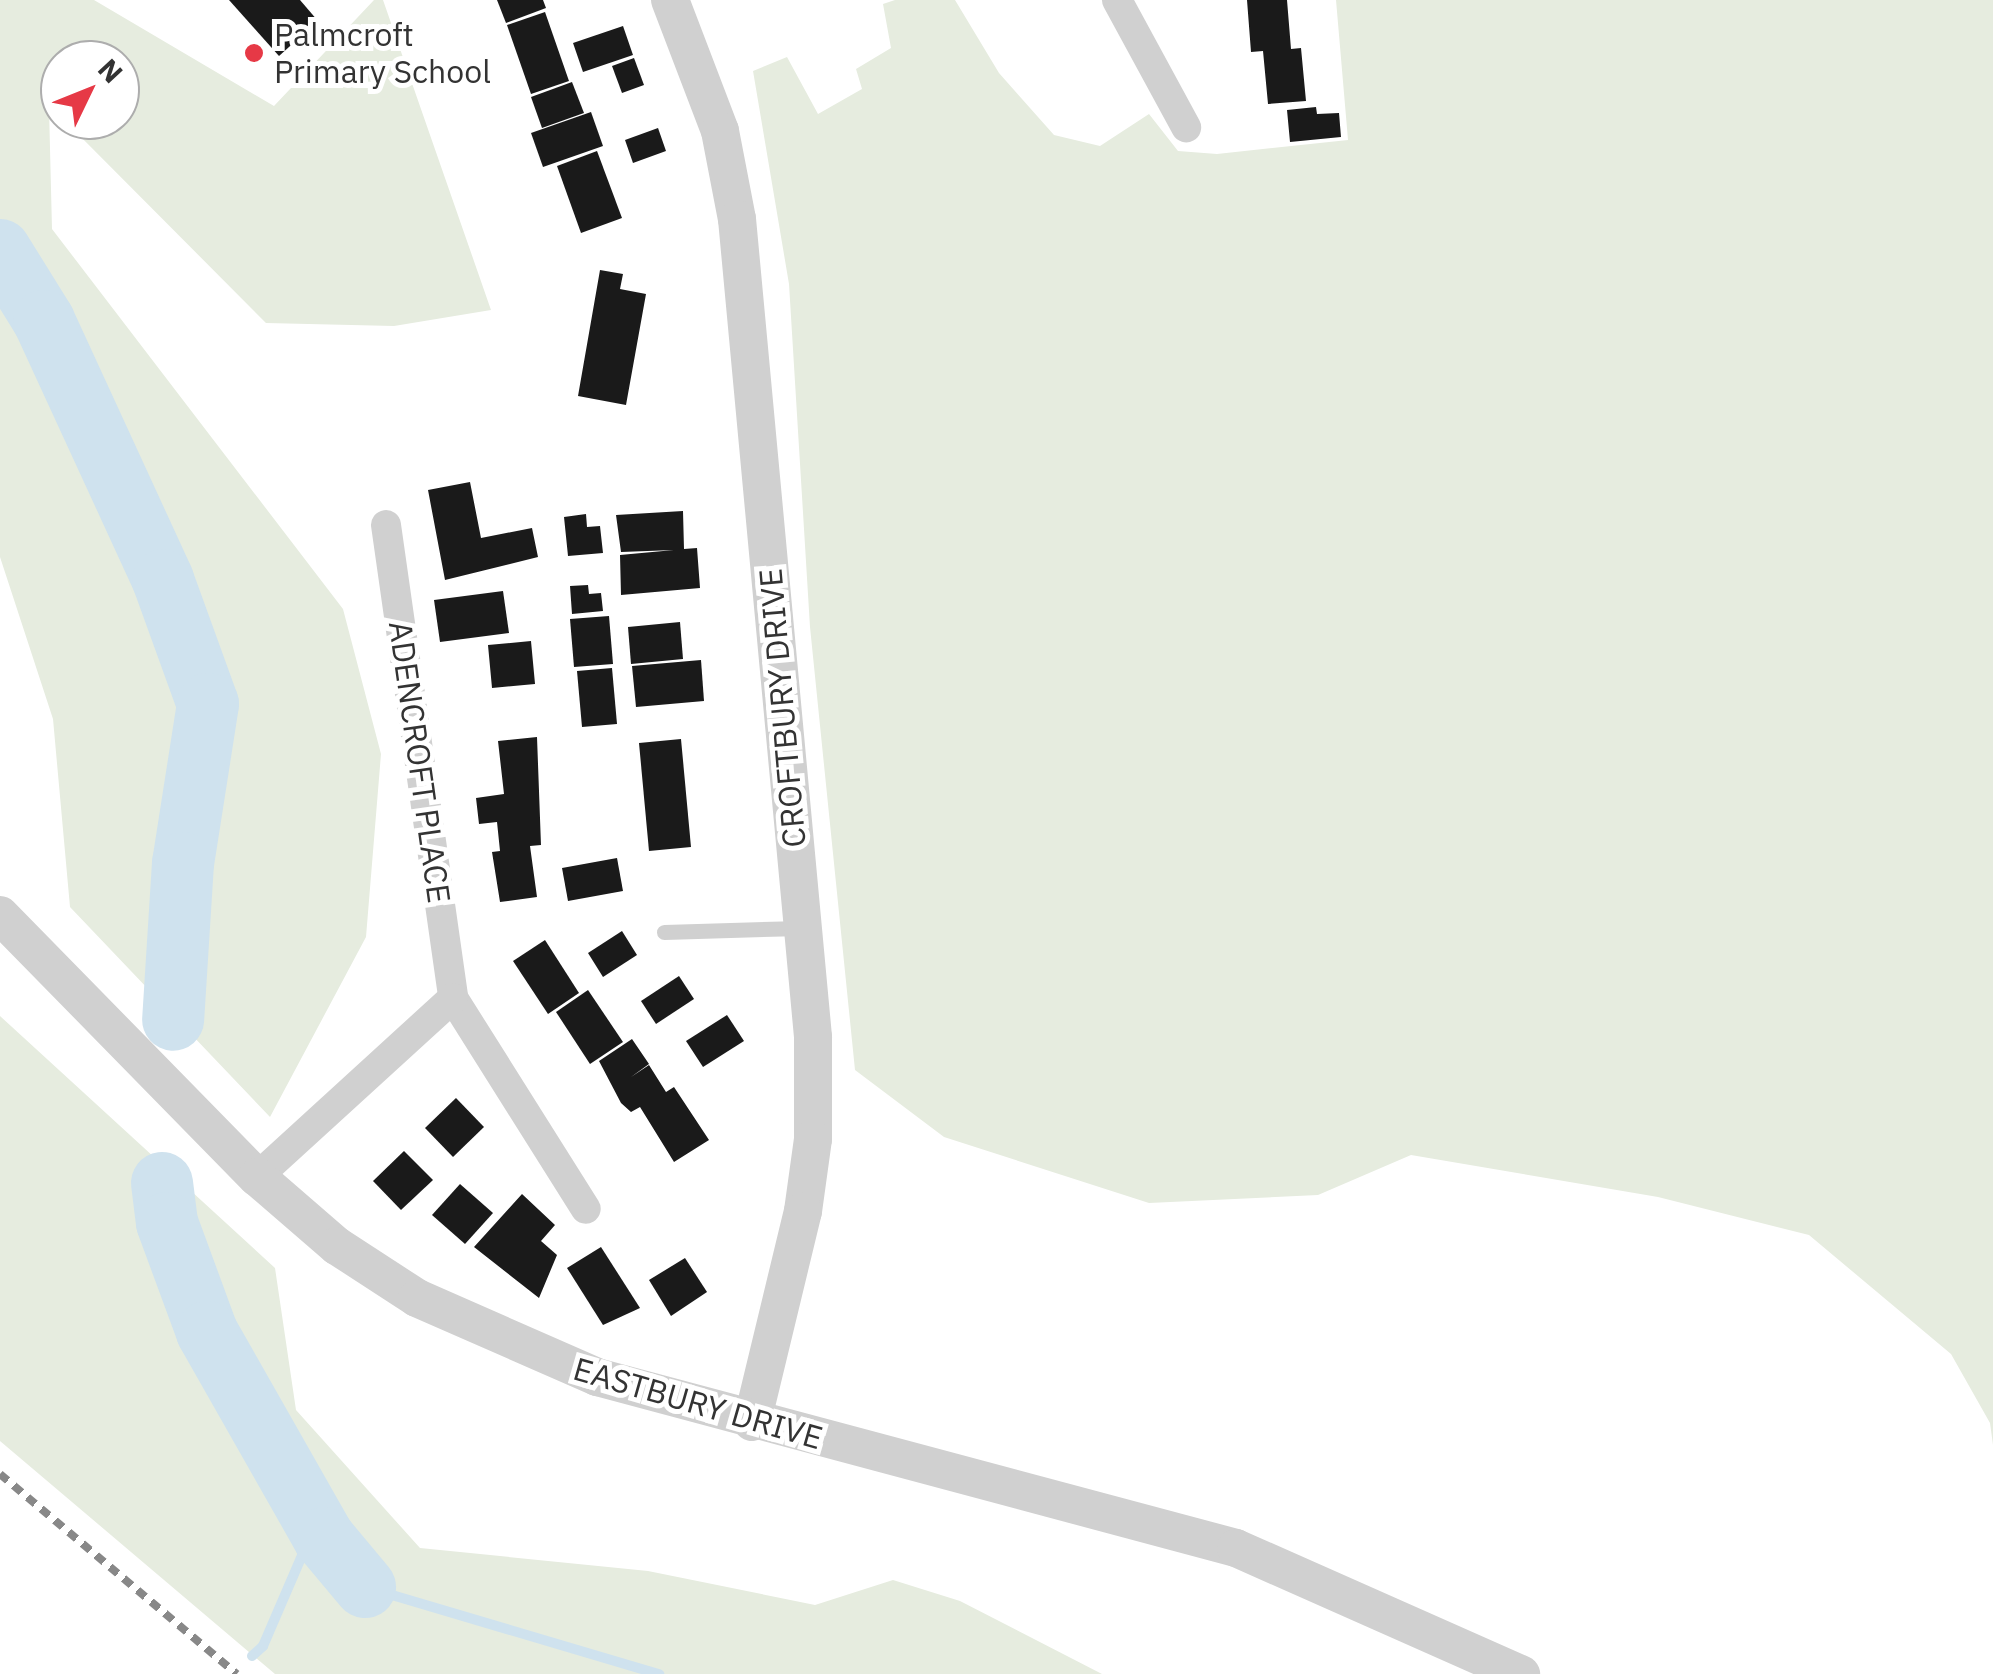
<!DOCTYPE html>
<html>
<head>
<meta charset="utf-8">
<style>
	body { margin:0 }
	#map { position:relative; width:1993px; height:1674px; overflow:hidden; background:#fff; font-family:"IBM Plex Sans",sans-serif }
	div>[style] { position:absolute }
	.green>* { inset:0; background:#e6ecdf }
	.stream>* { height:10px; margin:-5px; padding:0 5px; transform-origin:5px; border-radius:5px; background:#cfe2ee }
	.river>* { height:62px; margin:-31px; padding:0 31px; transform-origin:31px; border-radius:31px; background:#cfe2ee }
	.building>* { inset:0; background:#1a1a1a }
	.service>* { height:15px; margin:-7.5px; padding:0 7.5px; transform-origin:7.5px; border-radius:7.5px; background:#d0d0d0 }
	.minor>* { height:30px; margin:-15px; padding:0 15px; transform-origin:15px; border-radius:15px; background:#d0d0d0 }
	.tertiary>* { height:38px; margin:-19px; padding:0 19px; transform-origin:19px; border-radius:19px; background:#d0d0d0 }
	.rail>* { height:8px; margin-top:-4px; transform-origin:0; background:repeating-linear-gradient(90deg,#888 0 10px,transparent 0 18px) }
	.dots>* { width:28px; height:28px; translate:-50% -50%; box-sizing:border-box; border:5px solid #fff; border-radius:50% }
	span { translate:-50% -50%; white-space:nowrap; text-align:center; line-height:1.15; -webkit-text-stroke:10px #fff; paint-order:stroke }
	.poi-label { font-size:32px; color:#333 }
	.left { translate:0 -50%; text-align:left }
	.street-label { font-size:32px; color:#333 }
	.north { position:absolute; left:40px; top:40px; width:100px; height:100px; box-sizing:border-box; background:#fff; border:2px solid #adadad; border-radius:50%; rotate:47deg; font-size:28px; font-weight:700; line-height:40px; text-align:center; color:#333 }
	.north::after { content:''; display:block; margin:auto; width:35px; height:45px; background:#e63946; clip-path:polygon(50% 0,100% 100%,50% 72%,0 100%) }
</style>
</head>
<body>
<div id="map">
	<div class="green">
		<div style="clip-path:polygon(0 0,94px 0,274px 106px,374px 0,383px 0,491px 310px,394px 326px,266px 323px,64px 120px,120px 120px,120px 60px,60px 60px,60px 117px,49px 108px,52px 229px,343px 609px,381px 754px,366px 937px,270px 1117px,70px 907px,53px 719px,0 557px)"></div>
		<div style="clip-path:polygon(895px 0,955px 0,999px 73px,1054px 135px,1100px 146px,1149px 114px,1178px 151px,1217px 154px,1348px 140px,1336px 0,1993px 0,1993px 1445px,1990px 1423px,1951px 1354px,1809px 1235px,1658px 1197px,1411px 1155px,1318px 1195px,1149px 1203px,944px 1137px,855px 1070px,810px 627px,789px 284px,753px 71px,787px 57px,818px 114px,862px 89px,856px 69px,891px 48px,883px 4px)"></div>
		<div style="clip-path:polygon(0 1016px,275px 1268px,296px 1410px,420px 1548px,648px 1571px,815px 1605px,893px 1580px,960px 1601px,1102px 1674px,275px 1674px,0 1441px)"></div>
	</div>
	<div class="stream">
		<div style="left:365px;top:1587px;width:307px;rotate:16.5deg"></div>
		<div style="left:252px;top:1656px;width:15px;rotate:-42deg"></div>
		<div style="left:263px;top:1646px;width:134px;rotate:-66.7deg"></div>
	</div>
	<div class="river">
		<div style="left:0;top:250px;width:84px;rotate:58.2deg"></div>
		<div style="left:44px;top:321px;width:285px;rotate:65.3deg"></div>
		<div style="left:163px;top:580px;width:132px;rotate:70.1deg"></div>
		<div style="left:208px;top:704px;width:161px;rotate:98.9deg"></div>
		<div style="left:183px;top:863px;width:157px;rotate:93.6deg"></div>
		<div style="left:162px;top:1183px;width:40px;rotate:82.9deg"></div>
		<div style="left:167px;top:1223px;width:116px;rotate:69.8deg"></div>
		<div style="left:207px;top:1332px;width:237px;rotate:60.4deg"></div>
		<div style="left:324px;top:1538px;width:64px;rotate:50.1deg"></div>
	</div>
	<div class="building">
		<div style="clip-path:polygon(229px 0,300px 0,318px 21px,279px 56px)"></div>
		<div style="clip-path:polygon(497px 0,543px 0,546px 8px,506px 23px)"></div>
		<div style="clip-path:polygon(1247px 0,1287px 0,1291px 49px,1301px 48px,1306px 101px,1268px 104px,1263px 51px,1251px 52px)"></div>
		<div style="clip-path:polygon(545px 12px,569px 81px,531px 94px,507px 25px)"></div>
		<div style="clip-path:polygon(623px 26px,633px 55px,583px 72px,573px 43px)"></div>
		<div style="clip-path:polygon(634px 58px,644px 85px,622px 93px,612px 66px)"></div>
		<div style="clip-path:polygon(572px 82px,584px 113px,542px 128px,531px 97px)"></div>
		<div style="clip-path:polygon(1316px 107px,1317px 114px,1339px 113px,1341px 137px,1290px 142px,1287px 110px)"></div>
		<div style="clip-path:polygon(591px 112px,603px 146px,543px 167px,531px 133px)"></div>
		<div style="clip-path:polygon(658px 128px,666px 151px,633px 163px,625px 140px)"></div>
		<div style="clip-path:polygon(597px 151px,622px 218px,581px 233px,557px 166px)"></div>
		<div style="clip-path:polygon(600px 270px,623px 274px,620px 289px,646px 294px,626px 405px,578px 396px)"></div>
		<div style="clip-path:polygon(470px 482px,481px 538px,532px 528px,538px 557px,445px 580px,428px 490px)"></div>
		<div style="clip-path:polygon(683px 511px,684px 549px,697px 548px,700px 588px,621px 595px,620px 555px,674px 550px,621px 552px,616px 515px)"></div>
		<div style="clip-path:polygon(586px 514px,587px 527px,600px 526px,603px 553px,568px 556px,564px 517px)"></div>
		<div style="clip-path:polygon(588px 585px,589px 594px,601px 593px,603px 611px,572px 614px,570px 586px)"></div>
		<div style="clip-path:polygon(503px 591px,509px 633px,440px 642px,434px 600px)"></div>
		<div style="clip-path:polygon(609px 616px,613px 664px,574px 667px,570px 619px)"></div>
		<div style="clip-path:polygon(680px 622px,683px 659px,631px 664px,628px 627px)"></div>
		<div style="clip-path:polygon(531px 641px,535px 684px,492px 688px,488px 645px)"></div>
		<div style="clip-path:polygon(701px 660px,704px 701px,636px 707px,632px 666px)"></div>
		<div style="clip-path:polygon(612px 668px,617px 724px,582px 727px,577px 671px)"></div>
		<div style="clip-path:polygon(537px 737px,541px 845px,530px 846px,537px 897px,500px 902px,492px 852px,500px 851px,497px 822px,479px 824px,476px 798px,504px 794px,498px 741px)"></div>
		<div style="clip-path:polygon(681px 739px,691px 847px,649px 851px,639px 743px)"></div>
		<div style="clip-path:polygon(617px 858px,623px 891px,568px 901px,562px 868px)"></div>
		<div style="clip-path:polygon(622px 931px,637px 955px,603px 977px,588px 953px)"></div>
		<div style="clip-path:polygon(545px 940px,579px 993px,548px 1014px,513px 961px)"></div>
		<div style="clip-path:polygon(679px 976px,694px 999px,656px 1024px,641px 1001px)"></div>
		<div style="clip-path:polygon(588px 990px,623px 1042px,590px 1064px,556px 1012px)"></div>
		<div style="clip-path:polygon(727px 1015px,744px 1041px,703px 1067px,686px 1041px)"></div>
		<div style="clip-path:polygon(632px 1039px,649px 1064px,631px 1077px,649px 1065px,666px 1092px,674px 1087px,709px 1140px,674px 1162px,640px 1107px,631px 1112px,621px 1103px,599px 1061px)"></div>
		<div style="clip-path:polygon(456px 1098px,484px 1127px,453px 1157px,425px 1128px)"></div>
		<div style="clip-path:polygon(404px 1151px,433px 1180px,401px 1210px,373px 1181px)"></div>
		<div style="clip-path:polygon(460px 1184px,493px 1213px,465px 1244px,432px 1215px)"></div>
		<div style="clip-path:polygon(522px 1194px,555px 1225px,541px 1241px,557px 1255px,539px 1298px,474px 1247px)"></div>
		<div style="clip-path:polygon(601px 1247px,640px 1308px,603px 1325px,567px 1268px)"></div>
		<div style="clip-path:polygon(685px 1258px,707px 1292px,671px 1316px,649px 1280px)"></div>
	</div>
	<div class="service">
		<div style="left:664px;top:932px;width:138px;rotate:-1.7deg"></div>
	</div>
	<div class="minor">
		<div style="left:1117px;top:0;width:145px;rotate:61.5deg"></div>
		<div style="left:386px;top:525px;width:478px;rotate:81.9deg"></div>
		<div style="left:453px;top:998px;width:249px;rotate:57.8deg"></div>
		<div style="left:257px;top:1177px;width:265px;rotate:-42.4deg"></div>
	</div>
	<div class="tertiary">
		<div style="left:670px;top:0;width:140px;rotate:69.1deg"></div>
		<div style="left:720px;top:131px;width:90px;rotate:79.1deg"></div>
		<div style="left:737px;top:219px;width:822px;rotate:84.69deg"></div>
		<div style="left:813px;top:1037px;width:102px;rotate:90deg"></div>
		<div style="left:813px;top:1139px;width:73px;rotate:97.9deg"></div>
		<div style="left:803px;top:1211px;width:217px;rotate:103.6deg"></div>
		<div style="left:0;top:915px;width:367px;rotate:45.6deg"></div>
		<div style="left:257px;top:1177px;width:106px;rotate:40.8deg"></div>
		<div style="left:337px;top:1246px;width:95px;rotate:33deg"></div>
		<div style="left:417px;top:1298px;width:197px;rotate:23.7deg"></div>
		<div style="left:597px;top:1377px;width:661px;rotate:14.98deg"></div>
		<div style="left:1236px;top:1548px;width:312px;rotate:23.9deg"></div>
	</div>
	<div class="rail">
		<div style="left:0;top:1474px;width:310px;rotate:40.2deg"></div>
	</div>
	<div class="dots">
		<div style="left:254px;top:53px;background:#e63946"></div>
	</div>
	<div class="poi-label">
		<span class="left" style="left:274px;top:53px">Palmcroft<br>Primary School</span>
	</div>
	<div class="street-label">
		<span style="left:782px;top:708px;rotate:-95deg">CROFTBURY DRIVE</span>
		<span style="left:420px;top:762px;rotate:82deg">ADENCROFT PLACE</span>
		<span style="left:698px;top:1403px;rotate:16deg">EASTBURY DRIVE</span>
	</div>
	<div class="north">N</div>
</div>
</body>
</html>
